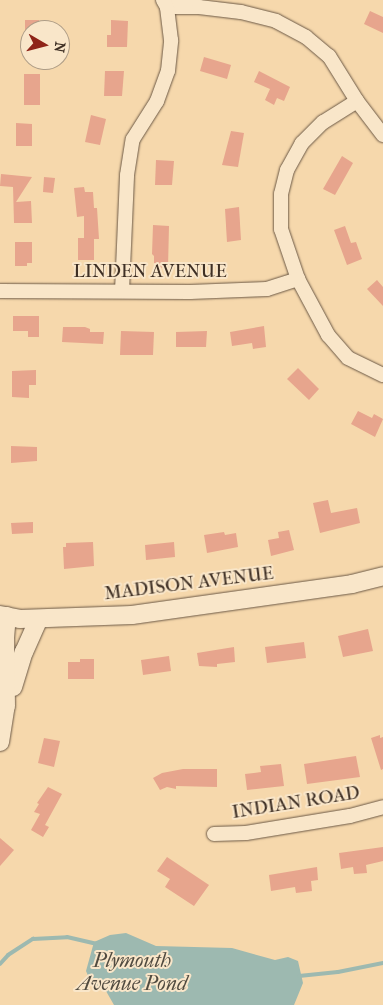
<!DOCTYPE html>
<html>
<head>
<meta charset="utf-8">
<style>
	body { margin:0 }
	#map { position:relative; width:383px; height:1005px; overflow:hidden; background:#f6d8ac; font-family:"IM FELL French Canon",serif }
	div>[style] { position:absolute }
	.water>* { inset:0; background:#9db9b0 }
	.stream>* { height:4px; margin:-2px; padding:0 2px; transform-origin:2px; border-radius:2px; background:#9db9b0 }
	.building>* { inset:0; background:#e7a58d }
	.roads { filter:drop-shadow(0 0 1px #6c5946) drop-shadow(0 0 1px #6c5946) }
	.minor>* { height:14px; margin:-7px; padding:0 7px; transform-origin:7px; border-radius:7px; background:#f9e6c9 }
	.tertiary>* { height:18px; margin:-9px; padding:0 9px; transform-origin:9px; border-radius:9px; background:#f9e6c9 }
	span { translate:-50% -50%; white-space:nowrap; text-align:center; line-height:1.15; -webkit-text-stroke:4px #f9e6c9; paint-order:stroke }
	.street-label { font-size:19px; color:#3e2f24 }
	.water-label { font-size:20px; color:#514b40; font-style:italic }
	.north { position:absolute; left:20px; top:20px; width:50px; height:50px; box-sizing:border-box; background:#f9e6c9; border:1px solid #ae9d87; border-radius:50%; rotate:98deg; font-size:14px; font-weight:700; line-height:20px; text-align:center; color:#3e2f24 }
	.north::after { content:''; display:block; margin:auto; width:18px; height:22px; background:#8f2418; clip-path:polygon(50% 0,100% 100%,50% 72%,0 100%) }
</style>
</head>
<body>
<div id="map">
	<div class="water">
		<div style="clip-path:polygon(126px 933px,156px 946px,232px 948px,275px 960px,288px 957px,298px 961px,303px 983px,294px 1005px,114px 1005px,106px 991px,92px 985px,86px 971px,94px 942px,110px 935px)"></div>
	</div>
	<div class="stream">
		<div style="left:0;top:964px;width:12px;rotate:-48deg"></div>
		<div style="left:8px;top:955px;width:30px;rotate:-33deg"></div>
		<div style="left:33px;top:939px;width:34px;rotate:-3deg"></div>
		<div style="left:67px;top:937px;width:31px;rotate:13deg"></div>
		<div style="left:299px;top:976px;width:39px;rotate:-6deg"></div>
		<div style="left:338px;top:972px;width:46px;rotate:-11.3deg"></div>
	</div>
	<div class="building">
		<div style="clip-path:polygon(370px 11px,383px 17px,383px 33px,364px 24px)"></div>
		<div style="clip-path:polygon(25px 20px,39px 20px,39px 30px,25px 30px)"></div>
		<div style="clip-path:polygon(111px 20px,128px 21px,127px 47px,107px 47px,107px 35px,111px 35px)"></div>
		<div style="clip-path:polygon(204px 57px,231px 65px,227px 79px,200px 71px)"></div>
		<div style="clip-path:polygon(105px 71px,124px 71px,122px 96px,104px 96px)"></div>
		<div style="clip-path:polygon(259px 71px,290px 87px,284px 101px,277px 98px,274px 105px,265px 100px,270px 89px,254px 82px)"></div>
		<div style="clip-path:polygon(24px 74px,40px 74px,40px 105px,24px 105px)"></div>
		<div style="clip-path:polygon(91px 115px,106px 119px,100px 145px,85px 142px)"></div>
		<div style="clip-path:polygon(16px 123px,32px 124px,32px 146px,16px 146px)"></div>
		<div style="clip-path:polygon(231px 131px,244px 133px,238px 167px,222px 165px)"></div>
		<div style="clip-path:polygon(342px 156px,353px 163px,335px 195px,323px 189px)"></div>
		<div style="clip-path:polygon(156px 160px,174px 161px,172px 185px,155px 185px)"></div>
		<div style="clip-path:polygon(1px 174px,32px 177px,16px 202px,31px 201px,32px 223px,14px 223px,13px 187px,0 186px)"></div>
		<div style="clip-path:polygon(44px 177px,55px 178px,53px 193px,43px 192px)"></div>
		<div style="clip-path:polygon(84px 187px,85px 192px,93px 192px,94px 208px,97px 208px,99px 239px,94px 239px,94px 260px,78px 260px,78px 238px,84px 238px,84px 216px,77px 217px,74px 188px)"></div>
		<div style="clip-path:polygon(239px 207px,241px 240px,227px 242px,225px 209px)"></div>
		<div style="clip-path:polygon(153px 225px,169px 226px,168px 268px,154px 267px,154px 256px,152px 254px)"></div>
		<div style="clip-path:polygon(345px 226px,351px 243px,356px 242px,362px 259px,347px 265px,334px 230px)"></div>
		<div style="clip-path:polygon(15px 242px,32px 242px,32px 263px,27px 263px,27px 266px,15px 266px)"></div>
		<div style="clip-path:polygon(377px 280px,383px 287px,383px 306px,367px 289px)"></div>
		<div style="clip-path:polygon(13px 316px,39px 316px,39px 337px,28px 337px,28px 331px,13px 331px)"></div>
		<div style="clip-path:polygon(264px 326px,266px 347px,253px 349px,252px 343px,232px 346px,230px 332px)"></div>
		<div style="clip-path:polygon(63px 327px,85px 327px,90px 329px,90px 332px,104px 332px,103px 344px,62px 342px)"></div>
		<div style="clip-path:polygon(121px 331px,154px 332px,153px 355px,120px 355px)"></div>
		<div style="clip-path:polygon(207px 331px,206px 347px,176px 347px,176px 332px)"></div>
		<div style="clip-path:polygon(298px 368px,319px 389px,309px 400px,287px 379px)"></div>
		<div style="clip-path:polygon(36px 370px,36px 385px,29px 385px,29px 398px,12px 397px,12px 371px)"></div>
		<div style="clip-path:polygon(358px 411px,372px 418px,374px 414px,383px 419px,375px 437px,351px 424px)"></div>
		<div style="clip-path:polygon(11px 446px,37px 447px,37px 461px,11px 463px)"></div>
		<div style="clip-path:polygon(328px 500px,331px 513px,357px 508px,360px 523px,320px 533px,313px 503px)"></div>
		<div style="clip-path:polygon(33px 522px,33px 533px,12px 534px,11px 523px)"></div>
		<div style="clip-path:polygon(289px 530px,294px 550px,271px 556px,268px 540px,279px 538px,278px 532px)"></div>
		<div style="clip-path:polygon(224px 532px,225px 535px,236px 533px,238px 547px,207px 553px,204px 535px)"></div>
		<div style="clip-path:polygon(93px 542px,94px 566px,64px 569px,63px 547px,66px 547px,66px 543px)"></div>
		<div style="clip-path:polygon(174px 542px,175px 557px,146px 560px,145px 545px)"></div>
		<div style="clip-path:polygon(368px 629px,373px 651px,343px 657px,338px 636px)"></div>
		<div style="clip-path:polygon(304px 642px,306px 658px,267px 663px,265px 647px)"></div>
		<div style="clip-path:polygon(234px 647px,235px 662px,217px 664px,217px 667px,199px 666px,197px 653px)"></div>
		<div style="clip-path:polygon(169px 656px,171px 671px,143px 675px,141px 660px)"></div>
		<div style="clip-path:polygon(80px 659px,94px 659px,94px 679px,68px 679px,68px 662px,80px 662px)"></div>
		<div style="clip-path:polygon(380px 735px,380px 738px,383px 737px,383px 769px,381px 770px,371px 738px)"></div>
		<div style="clip-path:polygon(44px 738px,60px 741px,54px 767px,38px 763px)"></div>
		<div style="clip-path:polygon(356px 756px,360px 777px,307px 784px,304px 764px)"></div>
		<div style="clip-path:polygon(281px 764px,284px 786px,247px 790px,245px 774px,261px 772px,260px 766px)"></div>
		<div style="clip-path:polygon(183px 769px,217px 769px,217px 787px,176px 786px,176px 789px,167px 787px,160px 790px,153px 778px,162px 773px)"></div>
		<div style="clip-path:polygon(48px 787px,62px 794px,45px 825px,49px 827px,43px 837px,31px 830px,40px 814px,34px 812px,39px 804px,37px 803px)"></div>
		<div style="clip-path:polygon(0 838px,14px 850px,0 866px)"></div>
		<div style="clip-path:polygon(383px 847px,383px 861px,366px 865px,367px 873px,354px 874px,353px 867px,341px 869px,339px 853px)"></div>
		<div style="clip-path:polygon(167px 857px,209px 885px,194px 906px,165px 887px,170px 879px,157px 871px)"></div>
		<div style="clip-path:polygon(317px 867px,318px 880px,311px 881px,312px 891px,296px 893px,295px 887px,271px 891px,269px 875px)"></div>
	</div>
	<div class="roads">
		<div class="minor">
			<div style="left:167px;top:7px;width:32px"></div>
			<div style="left:199px;top:7px;width:42px;rotate:6.8deg"></div>
			<div style="left:241px;top:12px;width:36px;rotate:14deg"></div>
			<div style="left:276px;top:21px;width:34px;rotate:28deg"></div>
			<div style="left:306px;top:37px;width:30px;rotate:40deg"></div>
			<div style="left:329px;top:56px;width:53px;rotate:58.1deg"></div>
			<div style="left:357px;top:101px;width:43px;rotate:52.6deg"></div>
			<div style="left:357px;top:101px;width:40px;rotate:148deg"></div>
			<div style="left:323px;top:122px;width:30px;rotate:135deg"></div>
			<div style="left:302px;top:143px;width:31px;rotate:119deg"></div>
			<div style="left:287px;top:170px;width:25px;rotate:104deg"></div>
			<div style="left:281px;top:194px;width:35px;rotate:90deg"></div>
			<div style="left:281px;top:229px;width:53px;rotate:71.2deg"></div>
			<div style="left:298px;top:279px;width:64px;rotate:61.8deg"></div>
			<div style="left:328px;top:335px;width:30px;rotate:49deg"></div>
			<div style="left:348px;top:358px;width:39px;rotate:26deg"></div>
			<div style="left:0;top:291px;width:190px;rotate:0.3deg"></div>
			<div style="left:190px;top:292px;width:77px;rotate:-2.2deg"></div>
			<div style="left:267px;top:289px;width:33px;rotate:-18deg"></div>
			<div style="left:122px;top:291px;width:116px;rotate:-87.5deg"></div>
			<div style="left:127px;top:175px;width:36px;rotate:-81deg"></div>
			<div style="left:133px;top:139px;width:45px;rotate:-57.7deg"></div>
			<div style="left:157px;top:101px;width:32px;rotate:-70deg"></div>
			<div style="left:168px;top:71px;width:31px;rotate:-84deg"></div>
			<div style="left:171px;top:40px;width:33px;rotate:-97deg"></div>
			<div style="left:167px;top:7px;width:8px;rotate:-120deg"></div>
			<div style="left:214px;top:834px;width:32px;rotate:-2deg"></div>
			<div style="left:246px;top:833px;width:105px;rotate:-9.3deg"></div>
			<div style="left:350px;top:816px;width:34px;rotate:-15deg"></div>
		</div>
		<div class="tertiary">
			<div style="left:0;top:615px;width:20px;rotate:11deg"></div>
			<div style="left:20px;top:619px;width:112px;rotate:-2deg"></div>
			<div style="left:132px;top:615px;width:222px;rotate:-8deg"></div>
			<div style="left:352px;top:584px;width:32px;rotate:-14deg"></div>
			<div style="left:13px;top:687px;width:37px;rotate:-73deg"></div>
			<div style="left:24px;top:652px;width:36px;rotate:-66deg"></div>
			<div style="left:0;top:742px;width:36px;rotate:-81deg"></div>
			<div style="left:6px;top:706px;width:68px;rotate:-90.8deg"></div>
			<div style="left:5px;top:638px;width:22px;rotate:-85deg"></div>
		</div>
	</div>
	<div class="street-label">
		<span style="left:150px;top:272px">LINDEN AVENUE</span>
		<span style="left:189px;top:584px;rotate:-7deg">MADISON AVENUE</span>
		<span style="left:296px;top:803px;rotate:-9deg">INDIAN ROAD</span>
	</div>
	<div class="water-label">
		<span style="left:132px;top:972px">Plymouth<br>Avenue Pond</span>
	</div>
	<div class="north">N</div>
</div>
</body>
</html>
